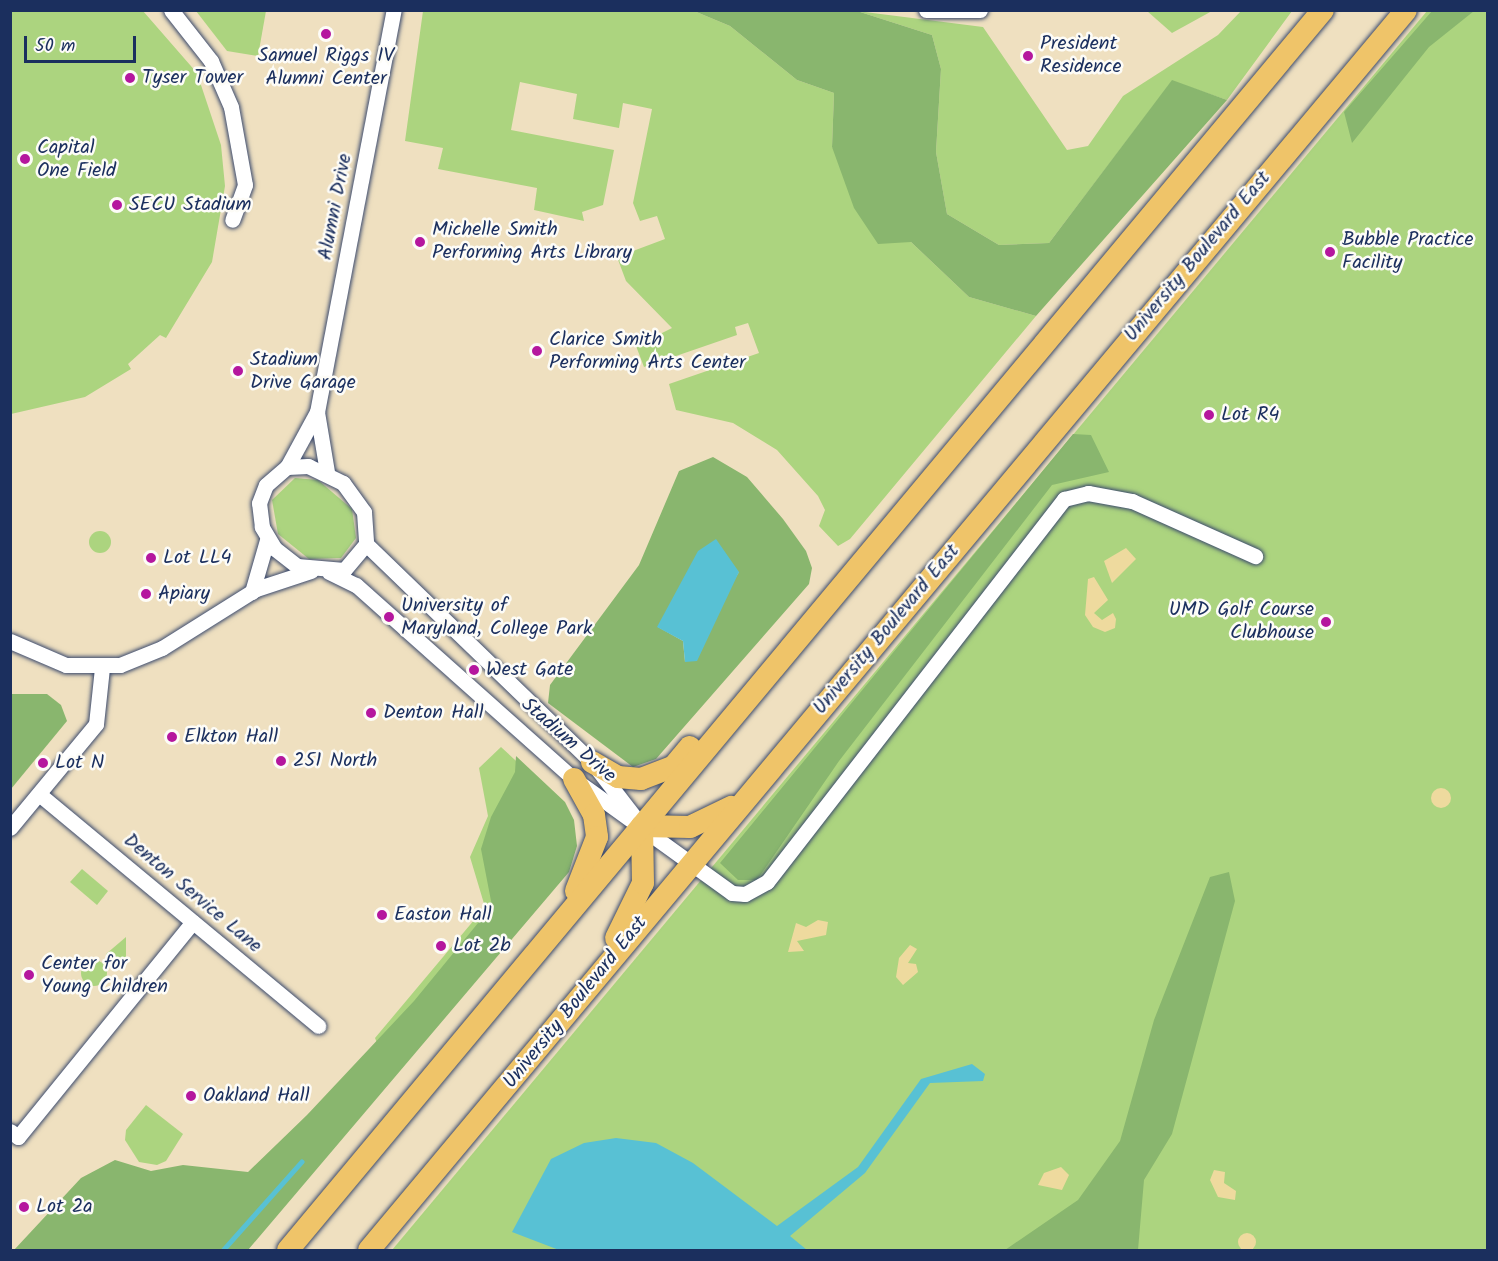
<!DOCTYPE html>
<html>
<head>
<meta charset="utf-8">
<style>
	body { margin:0 }
	#map { position:relative; width:1498px; height:1261px; overflow:hidden; background:#efe0c0; font-family:Kalam,sans-serif }
	div>[style] { position:absolute }
	.green>* { inset:0; background:#acd47f }
	.round { border-radius:50% }
	.forest>* { inset:0; background:#89b66e }
	.sand>* { inset:0; background:#eeda9e }
	.water>* { inset:0; background:#58c1d4 }
	.stream>* { height:4.5px; margin:-2.25px; padding:0 2.25px; transform-origin:2.25px; border-radius:2.25px; background:#58c1d4 }
	.roads { filter:drop-shadow(0 0 2px #3b4a6d) drop-shadow(0 0 2px #3b4a6d) }
	.street>* { height:15px; margin:-7.5px; padding:0 7.5px; transform-origin:7.5px; border-radius:7.5px; background:#fff }
	.primary>* { height:22px; margin:-11px; padding:0 11px; transform-origin:11px; border-radius:11px; background:#efc469 }
	.dots>* { width:16px; height:16px; translate:-50% -50%; box-sizing:border-box; border:3px solid #fdfcf7; border-radius:50% }
	span { translate:-50% -50%; white-space:nowrap; text-align:center; line-height:1.15; -webkit-text-stroke:5px #fdfcf7; paint-order:stroke }
	.poi-label { font-size:20px; color:#1b2f5e }
	.left { translate:0 -50%; text-align:left }
	.right { translate:-100% -50%; text-align:right }
	.street-label { font-size:20px; color:#1b2f5e }
	.frame { position:absolute; inset:0; border:12px solid #1b2f5e; pointer-events:none }
	.scale { position:absolute; left:24px; top:36px; width:112px; height:27px; box-sizing:border-box; border:3px solid #1b2f5e; border-top:0; padding-left:8px; font-size:18px; line-height:21px; white-space:nowrap; color:#1b2f5e; -webkit-text-stroke:4px #fdfcf7; paint-order:stroke }
</style>
</head>
<body>
<div id="map">
	<div class="green">
		<div style="clip-path:polygon(10px 11px,143px 11px,197px 73px,221px 145px,225px 186px,212px 262px,166px 338px,160px 335px,128px 364px,131px 369px,85px 397px,11px 414px)"></div>
		<div style="clip-path:polygon(196px 11px,266px 11px,258px 56px,227px 51px)"></div>
		<div style="clip-path:polygon(423px 11px,694px 11px,730px 26px,797px 80px,834px 93px,832px 147px,911px 242px,969px 297px,1036px 316px,850px 539px,838px 546px,819px 526px,825px 510px,818px 496px,777px 450px,733px 423px,676px 410px,669px 384px,759px 353px,748px 323px,735px 327px,737px 335px,644px 367px,636px 346px,672px 328px,626px 281px,617px 257px,665px 239px,657px 216px,640px 221px,633px 203px,652px 109px,623px 103px,619px 128px,573px 119px,577px 94px,520px 82px,511px 130px,614px 150px,603px 205px,582px 212px,584px 221px,534px 210px,537px 188px,438px 169px,443px 148px,405px 141px)"></div>
		<div style="clip-path:polygon(857px 11px,983px 27px,1067px 150px,1088px 146px,1123px 96px,1218px 35px,1241px 11px,1292px 11px,1227px 100px,1172px 81px,1049px 243px,999px 245px,947px 214px,936px 152px,941px 69px,932px 35px)"></div>
		<div style="clip-path:polygon(1147px 11px,1212px 11px,1172px 33px)"></div>
		<div style="clip-path:polygon(1427px 11px,1487px 11px,1487px 1250px,392px 1250px)"></div>
		<div style="clip-path:polygon(295px 478px,318px 480px,352px 509px,356px 538px,341px 558px,309px 559px,278px 534px,272px 500px)"></div>
		<div class="round" style="left:89px;top:531px;width:22px;height:22px"></div>
		<div style="clip-path:polygon(501px 747px,555px 797px,562px 858px,389px 1073px,375px 1038px,485px 907px,470px 857px,488px 816px,479px 768px)"></div>
		<div style="clip-path:polygon(82px 869px,108px 891px,97px 905px,70px 882px)"></div>
		<div style="clip-path:polygon(126px 937px,126px 959px,117px 966px,108px 964px,106px 954px)"></div>
		<div class="round" style="left:81px;top:960px;width:26px;height:26px"></div>
		<div style="clip-path:polygon(146px 1105px,183px 1134px,166px 1161px,157px 1165px,139px 1162px,125px 1140px,126px 1130px)"></div>
	</div>
	<div class="forest">
		<div style="clip-path:polygon(694px 11px,857px 11px,932px 35px,941px 69px,936px 152px,947px 214px,999px 245px,1049px 243px,1172px 80px,1227px 100px,1036px 316px,969px 297px,911px 242px,878px 244px,854px 208px,832px 147px,834px 93px,797px 80px,730px 26px)"></div>
		<div style="clip-path:polygon(1432px 11px,1474px 11px,1429px 47px,1352px 143px,1344px 112px)"></div>
		<div style="clip-path:polygon(1073px 434px,1091px 435px,1109px 472px,1052px 485px,839px 761px,757px 880px,738px 880px,720px 863px)"></div>
		<div style="clip-path:polygon(evenodd,713px 457px,747px 477px,783px 519px,806px 551px,812px 568px,809px 584px,656px 759px,633px 767px,548px 703px,550px 685px,639px 565px,679px 471px,713px 457px,739px 572px,685px 662px,683px 641px,658px 627px,739px 572px)"></div>
		<div style="clip-path:polygon(11px 694px,47px 694px,61px 705px,67px 721px,11px 789px)"></div>
		<div style="clip-path:polygon(516px 756px,565px 802px,574px 820px,577px 846px,569px 872px,248px 1250px,14px 1250px,81px 1178px,115px 1160px,151px 1171px,183px 1165px,248px 1172px,307px 1115px,414px 1001px,492px 906px,481px 849px,491px 817px,515px 772px)"></div>
		<div style="clip-path:polygon(1229px 872px,1235px 901px,1172px 1134px,1144px 1180px,1138px 1250px,1005px 1250px,1078px 1200px,1120px 1141px,1154px 1020px,1210px 877px)"></div>
	</div>
	<div class="sand">
		<div style="clip-path:polygon(1126px 548px,1136px 559px,1112px 583px,1104px 561px)"></div>
		<div style="clip-path:polygon(1094px 577px,1108px 600px,1094px 613px,1102px 620px,1113px 613px,1116px 619px,1115px 628px,1105px 632px,1093px 627px,1085px 615px,1088px 579px)"></div>
		<div class="round" style="left:1431px;top:788px;width:20px;height:20px"></div>
		<div style="clip-path:polygon(818px 920px,828px 922px,826px 935px,797px 941px,804px 951px,788px 952px,796px 923px,806px 927px)"></div>
		<div style="clip-path:polygon(910px 945px,917px 949px,908px 963px,916px 964px,918px 972px,903px 985px,896px 977px,899px 958px)"></div>
		<div style="clip-path:polygon(1061px 1167px,1069px 1175px,1062px 1190px,1038px 1185px,1044px 1173px)"></div>
		<div style="clip-path:polygon(1214px 1170px,1225px 1172px,1224px 1183px,1236px 1191px,1235px 1200px,1218px 1197px,1210px 1180px)"></div>
		<div class="round" style="left:1238px;top:1233px;width:18px;height:18px"></div>
	</div>
	<div class="water">
		<div style="clip-path:polygon(716px 539px,739px 572px,697px 661px,685px 662px,683px 641px,657px 627px,698px 551px)"></div>
		<div style="clip-path:polygon(972px 1064px,985px 1074px,983px 1081px,930px 1083px,865px 1173px,790px 1236px,807px 1250px,559px 1250px,512px 1232px,551px 1159px,584px 1143px,616px 1138px,656px 1143px,693px 1163px,777px 1226px,858px 1167px,921px 1079px)"></div>
	</div>
	<div class="stream">
		<div style="left:223px;top:1250px;width:118px;rotate:-48.4deg"></div>
	</div>
	<div class="roads">
		<div class="street">
			<div style="left:171px;top:10px;width:65px;rotate:51.9deg"></div>
			<div style="left:211px;top:61px;width:50px;rotate:66.5deg"></div>
			<div style="left:231px;top:107px;width:79px;rotate:79.8deg"></div>
			<div style="left:245px;top:185px;width:37px;rotate:110deg"></div>
			<div style="left:926px;top:10px;width:54px"></div>
			<div style="left:317px;top:412px;width:61px;rotate:80.5deg"></div>
			<div style="left:308px;top:466px;width:39px;rotate:26deg"></div>
			<div style="left:343px;top:483px;width:36px;rotate:54deg"></div>
			<div style="left:364px;top:512px;width:32px;rotate:86deg"></div>
			<div style="left:366px;top:544px;width:34px;rotate:130deg"></div>
			<div style="left:344px;top:570px;width:47px;rotate:-175.1deg"></div>
			<div style="left:297px;top:566px;width:28px;rotate:-142deg"></div>
			<div style="left:275px;top:549px;width:26px;rotate:-121deg"></div>
			<div style="left:262px;top:527px;width:24px;rotate:-97deg"></div>
			<div style="left:259px;top:503px;width:19px;rotate:-69deg"></div>
			<div style="left:266px;top:485px;width:28px;rotate:-41deg"></div>
			<div style="left:287px;top:467px;width:21px;rotate:-3deg"></div>
			<div style="left:287px;top:467px;width:63px;rotate:-61.4deg"></div>
			<div style="left:317px;top:412px;width:409px;rotate:-79.2deg"></div>
			<div style="left:366px;top:544px;width:314px;rotate:44deg"></div>
			<div style="left:592px;top:762px;width:67px;rotate:52.3deg"></div>
			<div style="left:329px;top:572px;width:30px;rotate:26deg"></div>
			<div style="left:356px;top:585px;width:292px;rotate:41.7deg"></div>
			<div style="left:574px;top:779px;width:195px;rotate:35.8deg"></div>
			<div style="left:732px;top:893px;width:13px;rotate:4deg"></div>
			<div style="left:745px;top:894px;width:25px;rotate:-29deg"></div>
			<div style="left:767px;top:882px;width:485px;rotate:-52.2deg"></div>
			<div style="left:1064px;top:499px;width:25px;rotate:-14deg"></div>
			<div style="left:1088px;top:493px;width:45px;rotate:10.3deg"></div>
			<div style="left:1132px;top:501px;width:135px;rotate:24.1deg"></div>
			<div style="left:252px;top:592px;width:54px;rotate:-73.9deg"></div>
			<div style="left:10px;top:641px;width:61px;rotate:23.2deg"></div>
			<div style="left:66px;top:665px;width:54px"></div>
			<div style="left:120px;top:665px;width:45px;rotate:-22deg"></div>
			<div style="left:162px;top:648px;width:111px;rotate:-32.1deg"></div>
			<div style="left:256px;top:589px;width:58px;rotate:-18.1deg"></div>
			<div style="left:39px;top:794px;width:363px;rotate:39.7deg"></div>
			<div style="left:10px;top:828px;width:135px;rotate:-50.4deg"></div>
			<div style="left:96px;top:724px;width:56px;rotate:-83.9deg"></div>
			<div style="left:10px;top:1131px;width:10px;rotate:37deg"></div>
			<div style="left:18px;top:1137px;width:277px;rotate:-50.9deg"></div>
		</div>
		<div class="primary">
			<div style="left:592px;top:762px;width:30px;rotate:30deg"></div>
			<div style="left:618px;top:777px;width:23px;rotate:5deg"></div>
			<div style="left:641px;top:779px;width:34px;rotate:-21deg"></div>
			<div style="left:673px;top:767px;width:26px;rotate:-50deg"></div>
			<div style="left:574px;top:779px;width:41px;rotate:60.9deg"></div>
			<div style="left:594px;top:815px;width:22px;rotate:82deg"></div>
			<div style="left:597px;top:837px;width:58px;rotate:111.3deg"></div>
			<div style="left:642px;top:826px;width:48px;rotate:1.2deg"></div>
			<div style="left:690px;top:827px;width:46px;rotate:-26deg"></div>
			<div style="left:616px;top:938px;width:61px;rotate:-63.9deg"></div>
			<div style="left:643px;top:883px;width:57px;rotate:-91deg"></div>
			<div style="left:288px;top:1250px;width:1615px;rotate:-50.15deg"></div>
			<div style="left:369px;top:1250px;width:1616px;rotate:-50.09deg"></div>
		</div>
	</div>
	<div class="dots">
		<div style="left:326px;top:34px;background:#b5179e"></div>
		<div style="left:1028px;top:56px;background:#b5179e"></div>
		<div style="left:130px;top:78px;background:#b5179e"></div>
		<div style="left:25px;top:159px;background:#b5179e"></div>
		<div style="left:117px;top:205px;background:#b5179e"></div>
		<div style="left:420px;top:242px;background:#b5179e"></div>
		<div style="left:1330px;top:252px;background:#b5179e"></div>
		<div style="left:537px;top:351px;background:#b5179e"></div>
		<div style="left:238px;top:371px;background:#b5179e"></div>
		<div style="left:1209px;top:415px;background:#b5179e"></div>
		<div style="left:151px;top:558px;background:#b5179e"></div>
		<div style="left:146px;top:594px;background:#b5179e"></div>
		<div style="left:389px;top:617px;background:#b5179e"></div>
		<div style="left:1326px;top:622px;background:#b5179e"></div>
		<div style="left:474px;top:670px;background:#b5179e"></div>
		<div style="left:371px;top:713px;background:#b5179e"></div>
		<div style="left:172px;top:737px;background:#b5179e"></div>
		<div style="left:281px;top:761px;background:#b5179e"></div>
		<div style="left:43px;top:763px;background:#b5179e"></div>
		<div style="left:382px;top:915px;background:#b5179e"></div>
		<div style="left:441px;top:946px;background:#b5179e"></div>
		<div style="left:29px;top:975px;background:#b5179e"></div>
		<div style="left:191px;top:1096px;background:#b5179e"></div>
		<div style="left:24px;top:1207px;background:#b5179e"></div>
	</div>
	<div class="poi-label">
		<span class="left" style="left:1040px;top:56px">President<br>Residence</span>
		<span style="left:326px;top:68px">Samuel Riggs IV<br>Alumni Center</span>
		<span class="left" style="left:142px;top:78px">Tyser Tower</span>
		<span class="left" style="left:37px;top:160px">Capital<br>One Field</span>
		<span class="left" style="left:129px;top:205px">SECU Stadium</span>
		<span class="left" style="left:432px;top:242px">Michelle Smith<br>Performing Arts Library</span>
		<span class="left" style="left:1342px;top:252px">Bubble Practice<br>Facility</span>
		<span class="left" style="left:549px;top:352px">Clarice Smith<br>Performing Arts Center</span>
		<span class="left" style="left:250px;top:372px">Stadium<br>Drive Garage</span>
		<span class="left" style="left:1221px;top:415px">Lot R4</span>
		<span class="left" style="left:163px;top:558px">Lot LL4</span>
		<span class="left" style="left:158px;top:594px">Apiary</span>
		<span class="left" style="left:401px;top:618px">University of<br>Maryland, College Park</span>
		<span class="right" style="left:1314px;top:622px">UMD Golf Course<br>Clubhouse</span>
		<span class="left" style="left:486px;top:670px">West Gate</span>
		<span class="left" style="left:383px;top:713px">Denton Hall</span>
		<span class="left" style="left:184px;top:737px">Elkton Hall</span>
		<span class="left" style="left:293px;top:761px">251 North</span>
		<span class="left" style="left:55px;top:763px">Lot N</span>
		<span class="left" style="left:394px;top:915px">Easton Hall</span>
		<span class="left" style="left:453px;top:946px">Lot 2b</span>
		<span class="left" style="left:41px;top:976px">Center for<br>Young Children</span>
		<span class="left" style="left:203px;top:1096px">Oakland Hall</span>
		<span class="left" style="left:36px;top:1207px">Lot 2a</span>
	</div>
	<div class="street-label">
		<span style="left:336px;top:207px;rotate:-79deg">Alumni Drive</span>
		<span style="left:1198px;top:257px;rotate:-50deg">University Boulevard East</span>
		<span style="left:887px;top:630px;rotate:-50deg">University Boulevard East</span>
		<span style="left:568px;top:741px;rotate:41deg">Stadium Drive</span>
		<span style="left:192px;top:894px;rotate:40deg">Denton Service Lane</span>
		<span style="left:576px;top:1003px;rotate:-51deg">University Boulevard East</span>
	</div>
	<div class="frame"></div>
	<div class="scale">50 m</div>
</div>
</body>
</html>
